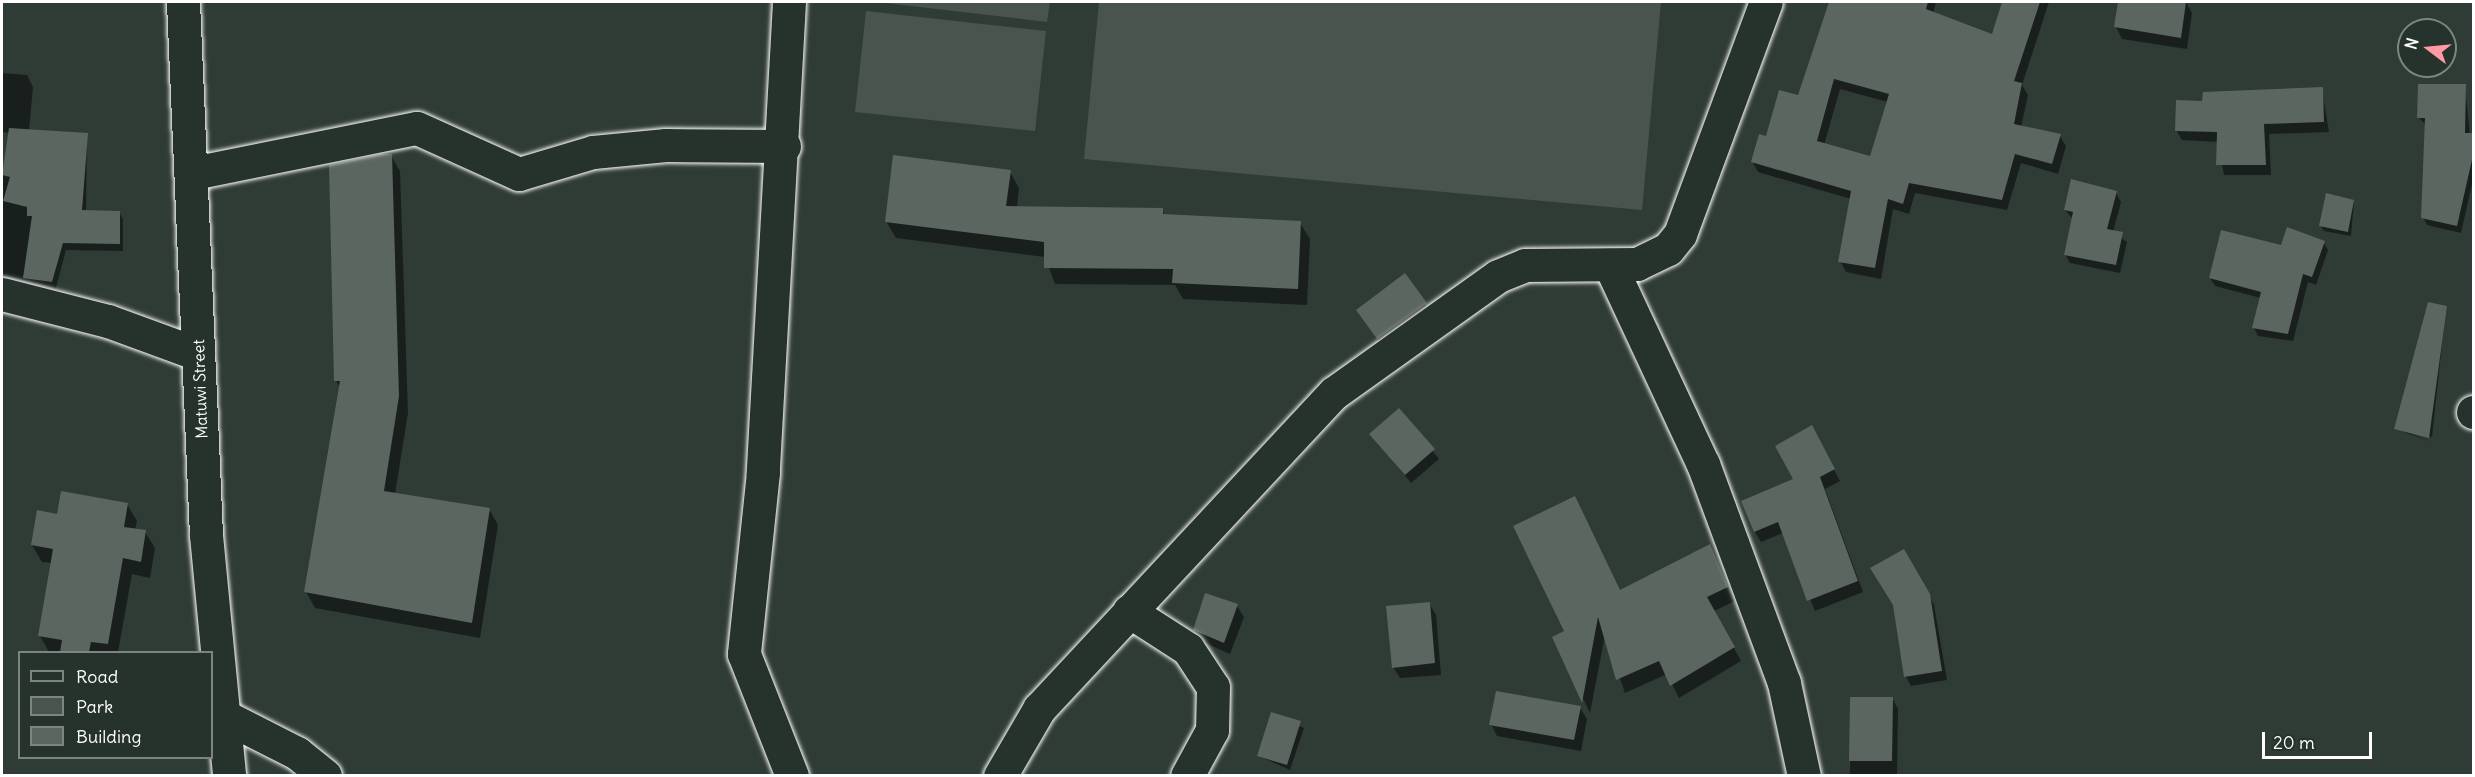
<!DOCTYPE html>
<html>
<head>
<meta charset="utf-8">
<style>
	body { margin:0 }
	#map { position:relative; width:2475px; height:777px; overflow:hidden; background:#2f3b35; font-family:Delius,sans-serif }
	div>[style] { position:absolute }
	.green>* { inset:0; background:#4a544f }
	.shadow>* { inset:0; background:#0007 }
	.building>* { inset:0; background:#5b6661 }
	.roads { filter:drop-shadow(0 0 2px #fff) drop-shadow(0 0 2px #fff) }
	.street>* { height:33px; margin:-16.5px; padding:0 16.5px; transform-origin:16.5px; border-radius:16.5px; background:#26332d }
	span { translate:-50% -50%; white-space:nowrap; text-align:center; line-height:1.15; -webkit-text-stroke:5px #26332d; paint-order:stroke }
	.street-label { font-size:16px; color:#fff }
	.frame { position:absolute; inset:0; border:3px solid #fff; pointer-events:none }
	.legend { position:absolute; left:18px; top:651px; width:195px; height:108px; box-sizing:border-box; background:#26332d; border:2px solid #7d8581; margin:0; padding:8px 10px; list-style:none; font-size:18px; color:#fff }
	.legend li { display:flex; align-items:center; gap:12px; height:30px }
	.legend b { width:30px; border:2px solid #7d8581 }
	.north { position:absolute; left:2397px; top:18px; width:60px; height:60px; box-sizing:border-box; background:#26332d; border:2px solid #7d8581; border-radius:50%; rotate:286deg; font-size:16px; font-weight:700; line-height:24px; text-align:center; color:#fff }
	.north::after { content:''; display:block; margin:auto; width:21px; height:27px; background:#ff9aa2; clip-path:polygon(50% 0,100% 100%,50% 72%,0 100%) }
	.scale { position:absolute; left:2262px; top:732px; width:110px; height:27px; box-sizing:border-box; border:3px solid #fff; border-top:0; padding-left:8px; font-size:18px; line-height:21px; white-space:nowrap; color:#fff; -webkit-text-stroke:4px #26332d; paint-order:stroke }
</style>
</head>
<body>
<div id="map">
	<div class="green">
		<div style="clip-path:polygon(877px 2px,1050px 2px,1047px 22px)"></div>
		<div style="clip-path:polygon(1099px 2px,1661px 2px,1642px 210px,1084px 159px)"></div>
		<div style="clip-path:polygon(866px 11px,1046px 31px,1035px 131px,855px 112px)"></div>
	</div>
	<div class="shadow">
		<div style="clip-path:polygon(evenodd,1831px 2px,1936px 2px,1933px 14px,1993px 36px,2004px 2px,2049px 2px,2022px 85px,2028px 95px,2021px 127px,2060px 136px,2066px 146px,2058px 174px,2021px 163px,2007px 210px,1915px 193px,1909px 214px,1893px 209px,1881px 279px,1846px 272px,1840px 261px,1851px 199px,1758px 172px,1752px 161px,1799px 97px,1831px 2px,1840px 89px,1888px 102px,1871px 158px,1824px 145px,1840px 89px)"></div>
		<div style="clip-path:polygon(2120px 2px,2186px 2px,2192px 13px,2187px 49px,2122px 39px,2116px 27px)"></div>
		<div style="clip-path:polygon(2325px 2px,2356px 2px,2326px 3px)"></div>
		<div style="clip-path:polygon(2px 73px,27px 75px,33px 87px,29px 131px,87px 134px,86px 212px,119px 212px,123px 219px,123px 251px,66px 250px,56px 288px,2px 275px,2px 176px,10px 133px,2px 132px)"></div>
		<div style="clip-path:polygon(2465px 86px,2474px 175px,2461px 233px,2427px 225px,2423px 217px,2426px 125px,2419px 118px)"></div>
		<div style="clip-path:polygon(2322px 89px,2329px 132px,2269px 134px,2271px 175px,2224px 175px,2218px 142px,2182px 140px,2176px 130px,2203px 103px)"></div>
		<div style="clip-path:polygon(391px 156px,400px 171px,408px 413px,395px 494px,489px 509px,498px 525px,480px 638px,315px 608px,306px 592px,341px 389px,336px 381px)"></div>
		<div style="clip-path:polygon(1010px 172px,1019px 188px,1017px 208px,1162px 210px,1165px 216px,1300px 223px,1310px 239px,1307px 305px,1183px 299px,1175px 285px,1055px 284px,1045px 257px,896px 238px,886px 221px)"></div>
		<div style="clip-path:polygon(2116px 193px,2121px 202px,2113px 232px,2127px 242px,2120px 273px,2070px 263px,2065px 254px,2073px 219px,2065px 210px)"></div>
		<div style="clip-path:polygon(2354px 201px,2351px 236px,2324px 231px,2320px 225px)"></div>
		<div style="clip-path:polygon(2323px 242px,2328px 250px,2316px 285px,2308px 282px,2293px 341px,2258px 336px,2254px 328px,2261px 298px,2215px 286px,2210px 278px,2282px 247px)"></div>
		<div style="clip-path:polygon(1405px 275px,1433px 316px,1384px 350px,1358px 310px)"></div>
		<div style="clip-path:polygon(2446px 307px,2432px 437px,2398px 428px,2431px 442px,2396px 429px)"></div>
		<div style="clip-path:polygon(1399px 410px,1439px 459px,1411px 483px,1371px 434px)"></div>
		<div style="clip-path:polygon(1817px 438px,1840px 481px,1825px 489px,1863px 592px,1815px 611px,1783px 533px,1761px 542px,1755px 532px,1795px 480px)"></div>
		<div style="clip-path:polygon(127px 504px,137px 521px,135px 530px,145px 532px,155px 548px,150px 578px,132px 574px,118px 652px,49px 652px,40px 636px,52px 563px,42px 562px,32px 545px,58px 516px)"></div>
		<div style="clip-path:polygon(1709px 546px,1735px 601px,1714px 611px,1741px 661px,1679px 698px,1667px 674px,1625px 693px,1605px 635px,1590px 713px,1554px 638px,1621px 592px)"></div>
		<div style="clip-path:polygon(1904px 551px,1934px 605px,1947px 680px,1911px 686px,1906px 677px,1894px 605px)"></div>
		<div style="clip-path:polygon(1429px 603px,1436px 615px,1441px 675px,1400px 678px,1393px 667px)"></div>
		<div style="clip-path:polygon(1237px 606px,1244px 617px,1230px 654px,1201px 641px,1195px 630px)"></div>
		<div style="clip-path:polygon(1851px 698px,1892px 698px,1898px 709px,1897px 776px,1850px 776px)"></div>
		<div style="clip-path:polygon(1580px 708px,1587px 719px,1581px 751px,1497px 736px,1491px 724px)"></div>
		<div style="clip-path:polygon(1272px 713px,1304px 728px,1290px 770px,1259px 756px)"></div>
	</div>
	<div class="building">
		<div style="clip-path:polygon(evenodd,1829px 2px,1928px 2px,1926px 9px,1992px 34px,2002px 2px,2040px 2px,2014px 81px,2022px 83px,2014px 124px,2061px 134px,2052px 164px,2015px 154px,2002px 200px,1909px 183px,1903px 204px,1888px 199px,1875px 268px,1838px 262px,1851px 191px,1751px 162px,1759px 134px,1766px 136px,1779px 90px,1798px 95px,1829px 2px,1834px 79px,1889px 94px,1870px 156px,1817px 141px,1834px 79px)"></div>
		<div style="clip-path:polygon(2118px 2px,2186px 2px,2181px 38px,2114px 27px)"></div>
		<div style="clip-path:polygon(2418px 84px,2466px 84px,2465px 133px,2474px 133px,2474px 151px,2457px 226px,2421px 218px,2425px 118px,2417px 118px)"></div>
		<div style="clip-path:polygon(2323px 87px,2324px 122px,2264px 124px,2266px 165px,2216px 165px,2217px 132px,2175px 131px,2176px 100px,2202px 101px,2203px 92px)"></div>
		<div style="clip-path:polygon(9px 128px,88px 133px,82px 210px,120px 211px,120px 244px,63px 243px,52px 282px,23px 278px,32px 216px,27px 216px,27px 207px,3px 201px,10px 177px,2px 175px)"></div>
		<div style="clip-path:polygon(381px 154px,392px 154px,399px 396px,384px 491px,490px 508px,472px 623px,304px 592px,340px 381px,334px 381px,329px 165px)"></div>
		<div style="clip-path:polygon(893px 155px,1011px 170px,1006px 206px,1163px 208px,1163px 214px,1301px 221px,1298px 289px,1172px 283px,1173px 269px,1044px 268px,1044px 242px,885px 222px)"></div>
		<div style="clip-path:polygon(2071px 179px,2117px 191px,2107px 229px,2123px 232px,2116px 265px,2064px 255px,2073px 212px,2064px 210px)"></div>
		<div style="clip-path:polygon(2326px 193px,2354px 200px,2348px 232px,2319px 226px)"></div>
		<div style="clip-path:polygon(2287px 227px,2325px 241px,2312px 277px,2303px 274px,2288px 334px,2252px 328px,2261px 292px,2209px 278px,2221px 230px,2281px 245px)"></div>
		<div style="clip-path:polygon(1405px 273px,1427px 303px,1377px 339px,1356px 310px)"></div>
		<div style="clip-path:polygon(2428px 302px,2447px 306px,2429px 438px,2394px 429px)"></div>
		<div style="clip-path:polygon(1399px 408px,1435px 449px,1405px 475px,1369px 434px)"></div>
		<div style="clip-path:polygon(1812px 425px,1835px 469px,1820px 477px,1858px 581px,1807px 601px,1778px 522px,1754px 532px,1741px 501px,1793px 479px,1775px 446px)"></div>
		<div style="clip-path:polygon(61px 491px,128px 503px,124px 527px,146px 530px,141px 562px,123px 558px,108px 644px,91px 642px,89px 652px,60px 652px,62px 640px,38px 636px,53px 549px,31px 545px,37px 510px,57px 514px)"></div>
		<div style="clip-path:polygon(1575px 496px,1620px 590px,1710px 544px,1728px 587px,1707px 597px,1735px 647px,1670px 686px,1659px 661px,1616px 680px,1598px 617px,1582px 703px,1552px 637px,1564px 631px,1513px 526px)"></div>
		<div style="clip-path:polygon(1904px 549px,1930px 594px,1942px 671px,1904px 677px,1893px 605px,1870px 568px)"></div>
		<div style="clip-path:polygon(1205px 593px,1238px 604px,1224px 643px,1193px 630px)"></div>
		<div style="clip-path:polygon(1430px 602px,1435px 663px,1392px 668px,1386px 606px)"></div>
		<div style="clip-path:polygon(1496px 691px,1581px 706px,1574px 740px,1489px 725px)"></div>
		<div style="clip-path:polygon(1850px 697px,1893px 697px,1892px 761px,1849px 761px)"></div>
		<div style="clip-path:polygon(1271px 712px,1301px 721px,1287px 765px,1257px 756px)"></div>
	</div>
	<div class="roads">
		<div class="street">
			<div style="left:183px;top:2px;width:533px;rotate:87.53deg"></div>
			<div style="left:206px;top:535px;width:242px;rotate:84.5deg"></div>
			<div style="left:789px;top:2px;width:471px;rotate:93.2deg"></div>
			<div style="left:763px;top:472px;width:183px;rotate:96deg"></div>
			<div style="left:744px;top:654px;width:131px;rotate:68.5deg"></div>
			<div style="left:193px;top:173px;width:228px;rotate:-11.4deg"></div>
			<div style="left:417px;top:128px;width:112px;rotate:24.3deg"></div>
			<div style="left:519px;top:174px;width:77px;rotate:-16.6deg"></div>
			<div style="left:593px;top:152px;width:73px;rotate:-5.5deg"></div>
			<div style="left:666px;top:145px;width:118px;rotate:0.5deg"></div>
			<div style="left:1610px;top:265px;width:220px;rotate:65deg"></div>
			<div style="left:1703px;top:464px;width:233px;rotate:69.7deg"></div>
			<div style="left:1784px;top:683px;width:95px;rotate:77.9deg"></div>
			<div style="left:2px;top:294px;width:109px;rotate:14.3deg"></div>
			<div style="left:108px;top:321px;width:96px;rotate:20.1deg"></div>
			<div style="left:2473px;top:412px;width:1px"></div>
			<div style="left:1129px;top:611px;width:70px;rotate:32.8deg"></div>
			<div style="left:1188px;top:649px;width:45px;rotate:56.7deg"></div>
			<div style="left:1213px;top:687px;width:43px;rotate:91.3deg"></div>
			<div style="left:1212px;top:730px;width:52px;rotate:118.5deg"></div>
			<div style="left:224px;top:716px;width:82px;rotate:26.9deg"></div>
			<div style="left:297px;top:753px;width:36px;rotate:39deg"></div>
			<div style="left:1000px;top:776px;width:78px;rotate:-59.8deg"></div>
			<div style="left:1039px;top:709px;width:432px;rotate:-47deg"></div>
			<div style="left:1334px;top:393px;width:201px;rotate:-35.5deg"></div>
			<div style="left:1498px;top:276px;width:29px;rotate:-22deg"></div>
			<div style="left:1525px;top:265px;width:112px;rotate:-0.5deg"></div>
			<div style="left:1637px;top:264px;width:34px;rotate:-26deg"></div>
			<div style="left:1668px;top:249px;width:19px;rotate:-51deg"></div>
			<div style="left:1680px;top:234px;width:247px;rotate:-69.7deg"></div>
		</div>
	</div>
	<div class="street-label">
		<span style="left:200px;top:389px;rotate:-92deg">Matuwi Street</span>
	</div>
	<div class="frame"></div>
	<ul class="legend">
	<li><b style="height:8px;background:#26332d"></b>Road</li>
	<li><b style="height:16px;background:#4a544f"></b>Park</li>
	<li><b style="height:16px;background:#5b6661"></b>Building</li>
	</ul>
	<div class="north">N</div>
	<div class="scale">20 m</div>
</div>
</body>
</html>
